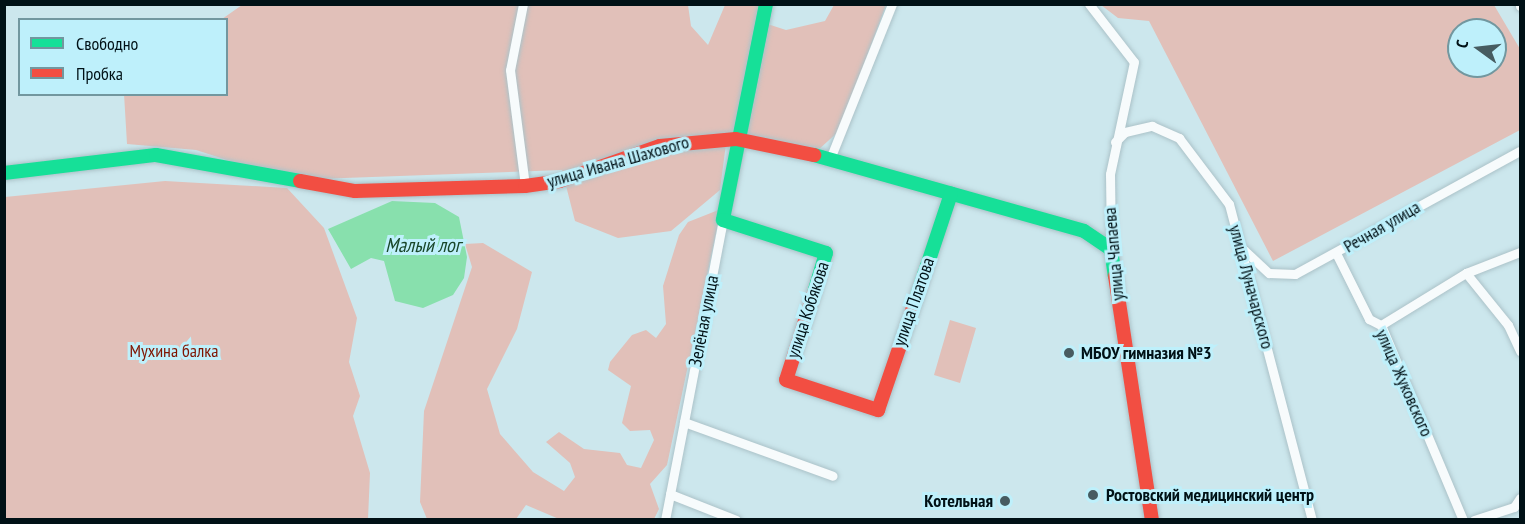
<!DOCTYPE html>
<html>
<head>
<meta charset="utf-8">
<style>
	body { margin:0 }
	#map { position:relative; width:1525px; height:524px; overflow:hidden; background:#cce7ed; font-family:"PT Sans Narrow",sans-serif }
	div>[style] { position:absolute }
	.green>* { inset:0; background:#e1c0b9 }
	.water>* { inset:0; background:#88e0ad }
	.roads { filter:drop-shadow(0 0 2px #abc2c8) drop-shadow(0 0 2px #abc2c8) }
	.street>* { height:9px; margin:-4.5px; padding:0 4.5px; transform-origin:4.5px; border-radius:4.5px; background:#f7fbfc }
	.fast>* { height:14px; margin:-7px; padding:0 7px; transform-origin:7px; border-radius:7px; background:#16e098 }
	.jam>* { height:14px; margin:-7px; padding:0 7px; transform-origin:7px; border-radius:7px; background:#f24e42 }
	.dots>* { width:16px; height:16px; translate:-50% -50%; box-sizing:border-box; border:3px solid #bef0fb; border-radius:50% }
	span { translate:-50% -50%; white-space:nowrap; text-align:center; line-height:1.15; -webkit-text-stroke:6px #bef0fb; paint-order:stroke }
	.street-label { font-size:18px; color:#001116 }
	.park-label { font-size:18px; color:#7f1400 }
	.poi-label { font-size:18px; color:#001116; font-weight:700 }
	.left { translate:0 -50%; text-align:left }
	.right { translate:-100% -50%; text-align:right }
	.water-label { font-size:20px; color:#19472a; font-style:italic }
	.frame { position:absolute; inset:0; border:6px solid #001116; pointer-events:none }
	.legend { position:absolute; left:18px; top:18px; width:210px; height:78px; box-sizing:border-box; background:#bef0fb; border:2px solid #72979f; margin:0; padding:8px 10px; list-style:none; font-size:18px; color:#001116 }
	.legend li { display:flex; align-items:center; gap:12px; height:30px }
	.legend b { width:30px; border:2px solid #72979f }
	.north { position:absolute; left:1447px; top:18px; width:60px; height:60px; box-sizing:border-box; background:#bef0fb; border:2px solid #72979f; border-radius:50%; rotate:285deg; font-size:16px; font-weight:700; line-height:24px; text-align:center; color:#001116 }
	.north::after { content:''; display:block; margin:auto; width:21px; height:27px; background:#475c61; clip-path:polygon(50% 0,100% 100%,50% 72%,0 100%) }
</style>
</head>
<body>
<div id="map">
	<div class="green">
		<div style="clip-path:polygon(242px 5px,688px 5px,691px 26px,708px 45px,725px 5px,760px 5px,758px 21px,786px 30px,825px 21px,834px 5px,886px 5px,839px 131px,817px 151px,727px 136px,720px 190px,671px 231px,618px 238px,575px 221px,562px 170px,289px 180px,196px 150px,127px 144px,124px 94px,226px 94px,226px 20px,222px 19px)"></div>
		<div style="clip-path:polygon(evenodd,1101px 5px,1494px 5px,1520px 49px,1520px 130px,1273px 261px,1149px 21px,1118px 18px,1101px 5px,1459px 30px,1495px 30px,1495px 66px,1459px 66px,1459px 30px)"></div>
		<div style="clip-path:polygon(165px 181px,287px 188px,324px 228px,357px 318px,349px 362px,360px 396px,353px 416px,370px 473px,368px 519px,5px 519px,5px 197px)"></div>
		<div style="clip-path:polygon(721px 209px,667px 465px,650px 484px,659px 509px,654px 519px,559px 519px,526px 505px,516px 519px,427px 519px,420px 502px,424px 411px,472px 267px,465px 244px,483px 243px,532px 272px,517px 329px,487px 389px,500px 434px,533px 472px,564px 491px,575px 477px,570px 463px,546px 442px,559px 432px,584px 449px,620px 453px,627px 465px,641px 468px,654px 440px,650px 430px,630px 431px,622px 423px,631px 386px,608px 370px,610px 362px,632px 335px,646px 330px,656px 338px,666px 324px,663px 286px,679px 235px,688px 222px)"></div>
		<div style="clip-path:polygon(950px 320px,976px 328px,960px 383px,934px 375px)"></div>
	</div>
	<div class="water">
		<div style="clip-path:polygon(392px 201px,435px 203px,459px 217px,467px 257px,464px 278px,453px 295px,423px 308px,395px 301px,384px 261px,371px 258px,351px 269px,328px 229px)"></div>
	</div>
	<div class="roads">
		<div class="street">
			<div style="left:523px;top:4px;width:67px;rotate:101.1deg"></div>
			<div style="left:510px;top:70px;width:117px;rotate:82.6deg"></div>
			<div style="left:1089px;top:4px;width:73px;rotate:52.2deg"></div>
			<div style="left:1134px;top:62px;width:115px;rotate:102.1deg"></div>
			<div style="left:1110px;top:174px;width:75px;rotate:89.2deg"></div>
			<div style="left:1520px;top:4px;width:2px;rotate:90deg"></div>
			<div style="left:1115px;top:142px;width:14px;rotate:-45deg"></div>
			<div style="left:1125px;top:132px;width:28px;rotate:-13deg"></div>
			<div style="left:1152px;top:126px;width:30px;rotate:24deg"></div>
			<div style="left:1179px;top:138px;width:83px;rotate:52.9deg"></div>
			<div style="left:1229px;top:204px;width:327px;rotate:75.3deg"></div>
			<div style="left:830px;top:159px;width:167px;rotate:-68.2deg"></div>
			<div style="left:1244px;top:250px;width:34px;rotate:43deg"></div>
			<div style="left:1269px;top:273px;width:26px;rotate:2deg"></div>
			<div style="left:1295px;top:274px;width:256px;rotate:-28.7deg"></div>
			<div style="left:1336px;top:253px;width:74px;rotate:63.4deg"></div>
			<div style="left:1369px;top:319px;width:13px;rotate:27deg"></div>
			<div style="left:1381px;top:325px;width:212px;rotate:67.2deg"></div>
			<div style="left:1466px;top:273px;width:67px;rotate:51.1deg"></div>
			<div style="left:1508px;top:325px;width:29px;rotate:65deg"></div>
			<div style="left:1381px;top:325px;width:100px;rotate:-31.5deg"></div>
			<div style="left:1466px;top:273px;width:58px;rotate:-21.3deg"></div>
			<div style="left:684px;top:422px;width:206px;rotate:-79.1deg"></div>
			<div style="left:670px;top:494px;width:71px;rotate:21.5deg"></div>
			<div style="left:665px;top:520px;width:100px;rotate:-79deg"></div>
			<div style="left:684px;top:422px;width:158px;rotate:19.9deg"></div>
			<div style="left:1474px;top:520px;width:42px;rotate:-18deg"></div>
			<div style="left:1514px;top:507px;width:11px;rotate:-56deg"></div>
		</div>
		<div class="fast">
			<div style="left:766px;top:4px;width:220px;rotate:101.3deg"></div>
			<div style="left:723px;top:220px;width:108px;rotate:17.8deg"></div>
			<div style="left:826px;top:253px;width:42px;rotate:106.7deg"></div>
			<div style="left:814px;top:155px;width:280px;rotate:15.7deg"></div>
			<div style="left:1084px;top:231px;width:32px;rotate:34deg"></div>
			<div style="left:1111px;top:249px;width:27px;rotate:82deg"></div>
			<div style="left:4px;top:173px;width:153px;rotate:-6.8deg"></div>
			<div style="left:156px;top:155px;width:146px;rotate:10.2deg"></div>
			<div style="left:917px;top:296px;width:108px;rotate:-71.6deg"></div>
		</div>
		<div class="jam">
			<div style="left:300px;top:181px;width:56px;rotate:10.3deg"></div>
			<div style="left:355px;top:191px;width:170px;rotate:-1.7deg"></div>
			<div style="left:525px;top:186px;width:35px;rotate:-8deg"></div>
			<div style="left:560px;top:181px;width:106px;rotate:-19.3deg"></div>
			<div style="left:660px;top:146px;width:76px;rotate:-5.3deg"></div>
			<div style="left:736px;top:139px;width:80px;rotate:11.6deg"></div>
			<div style="left:1115px;top:276px;width:247px;rotate:81.4deg"></div>
			<div style="left:814px;top:293px;width:91px;rotate:107.8deg"></div>
			<div style="left:786px;top:380px;width:97px;rotate:18.1deg"></div>
			<div style="left:878px;top:410px;width:120px;rotate:-71.1deg"></div>
		</div>
	</div>
	<div class="dots">
		<div style="left:1069px;top:353px;background:#475c61"></div>
		<div style="left:1093px;top:495px;background:#475c61"></div>
		<div style="left:1005px;top:501px;background:#475c61"></div>
	</div>
	<div class="street-label">
		<span style="left:618px;top:162px;rotate:-16deg">улица Ивана Шахового</span>
		<span style="left:1382px;top:227px;rotate:-30deg">Речная улица</span>
		<span style="left:1114px;top:254px;rotate:-95deg">улица Чапаева</span>
		<span style="left:1251px;top:287px;rotate:75deg">улица Луначарского</span>
		<span style="left:914px;top:302px;rotate:-71deg">улица Платова</span>
		<span style="left:808px;top:310px;rotate:-72deg">улица Кобякова</span>
		<span style="left:704px;top:321px;rotate:-79deg">Зелёная улица</span>
		<span style="left:1404px;top:383px;rotate:66deg">улица Жуковского</span>
	</div>
	<div class="park-label">
		<span style="left:174px;top:351px">Мухина балка</span>
	</div>
	<div class="poi-label">
		<span class="left" style="left:1081px;top:353px">МБОУ гимназия №3</span>
		<span class="left" style="left:1106px;top:495px">Ростовский медицинский центр</span>
		<span class="right" style="left:993px;top:501px">Котельная</span>
	</div>
	<div class="water-label">
		<span style="left:423px;top:245px">Малый лог</span>
	</div>
	<div class="frame"></div>
	<ul class="legend">
	<li><b style="height:8px;background:#16e098"></b>Свободно</li>
	<li><b style="height:8px;background:#f24e42"></b>Пробка</li>
	</ul>
	<div class="north">С</div>
</div>
</body>
</html>
